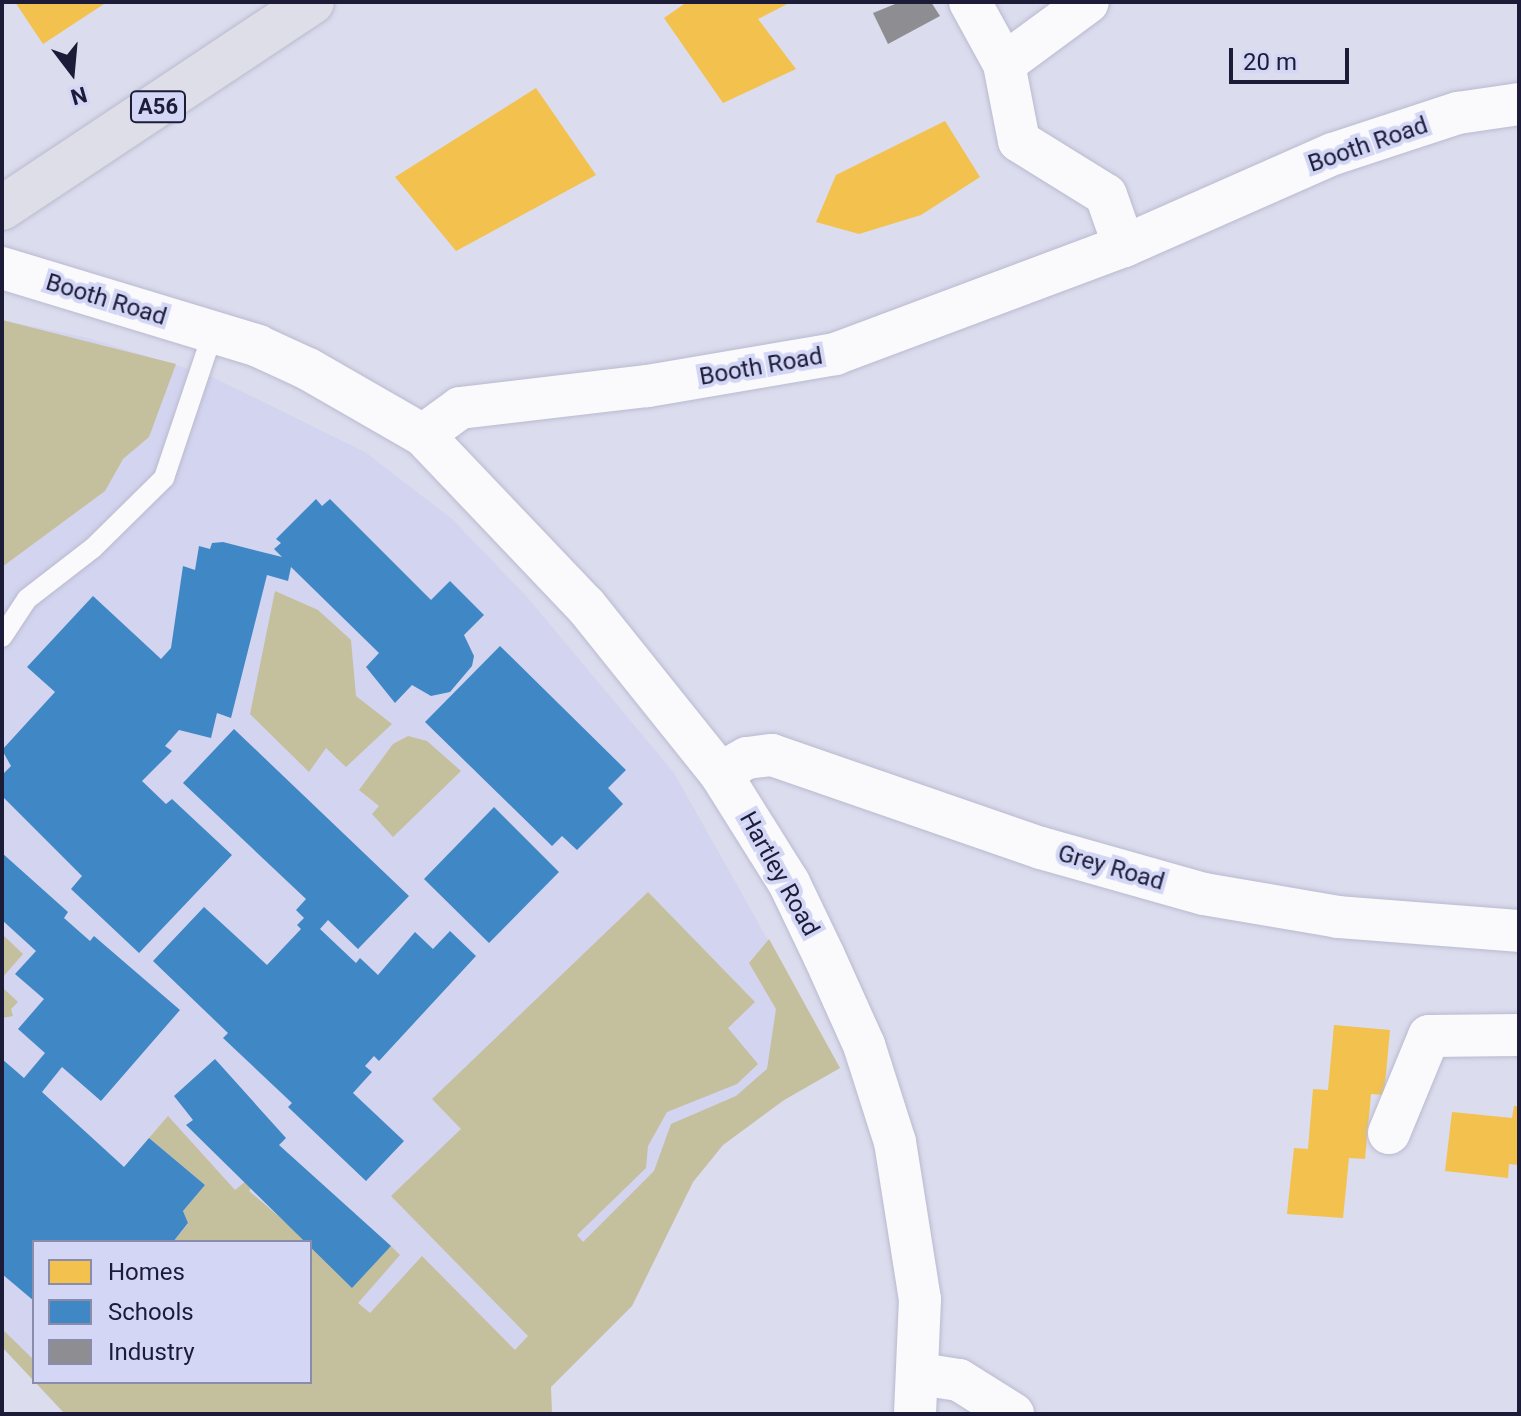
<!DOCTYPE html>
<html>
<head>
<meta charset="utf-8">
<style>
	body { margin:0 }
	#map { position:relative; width:1521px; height:1416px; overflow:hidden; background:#dbdced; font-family:Roboto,sans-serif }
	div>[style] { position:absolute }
	.built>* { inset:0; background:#d3d4ef }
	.green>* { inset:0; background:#c4bf9d }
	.homes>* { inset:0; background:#f2c14e }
	.schools>* { inset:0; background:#3f88c5 }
	.industry>* { inset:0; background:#8d8d92 }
	.roads { filter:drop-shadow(0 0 2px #b9bad0) drop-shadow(0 0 2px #b9bad0) }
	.service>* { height:20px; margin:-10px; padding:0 10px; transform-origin:10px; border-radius:10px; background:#fafafc }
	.minor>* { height:42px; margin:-21px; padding:0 21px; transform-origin:21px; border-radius:21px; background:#fafafc }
	.trunk>* { height:44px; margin:-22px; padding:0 22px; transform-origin:22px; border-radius:22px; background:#dedee8 }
	span { translate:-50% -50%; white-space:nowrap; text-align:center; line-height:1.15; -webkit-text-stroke:8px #d3d6f5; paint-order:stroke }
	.shield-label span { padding:2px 6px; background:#d3d6f5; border:2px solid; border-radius:6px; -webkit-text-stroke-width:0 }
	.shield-label { font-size:22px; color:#1c1c39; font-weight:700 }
	.street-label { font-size:24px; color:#1c1c39 }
	.frame { position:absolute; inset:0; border:4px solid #1c1c39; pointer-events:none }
	.legend { position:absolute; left:32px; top:1240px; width:280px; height:144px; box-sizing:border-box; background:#d3d6f5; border:2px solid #8a8caa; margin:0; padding:10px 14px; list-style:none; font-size:24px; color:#1c1c39 }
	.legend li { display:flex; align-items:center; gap:16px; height:40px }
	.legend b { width:40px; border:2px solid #8a8caa }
	.north { position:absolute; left:32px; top:32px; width:80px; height:80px; -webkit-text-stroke:6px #d3d6f5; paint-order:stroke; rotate:164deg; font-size:22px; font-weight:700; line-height:32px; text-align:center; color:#1c1c39 }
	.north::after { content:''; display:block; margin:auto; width:28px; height:36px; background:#1c1c39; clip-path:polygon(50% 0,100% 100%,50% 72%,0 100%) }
	.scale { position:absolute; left:1229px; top:48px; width:120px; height:36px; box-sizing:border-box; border:4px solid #1c1c39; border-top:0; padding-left:10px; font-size:24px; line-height:28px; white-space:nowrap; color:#1c1c39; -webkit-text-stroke:6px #d3d6f5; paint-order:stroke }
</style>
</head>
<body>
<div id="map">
	<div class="built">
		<div style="clip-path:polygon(2px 320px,88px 338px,208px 375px,365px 452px,452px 519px,527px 597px,674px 773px,840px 1068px,784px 1100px,723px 1145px,693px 1182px,632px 1306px,551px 1387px,65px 1414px,35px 1382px,310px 1382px,310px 1242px,34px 1242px,34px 1381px,2px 1347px)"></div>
	</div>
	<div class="green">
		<div style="clip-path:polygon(2px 320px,176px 364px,149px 437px,123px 459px,105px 491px,2px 567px)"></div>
		<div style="clip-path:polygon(275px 591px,318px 610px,351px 640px,356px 696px,392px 724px,346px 767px,326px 748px,309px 772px,250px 714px)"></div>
		<div style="clip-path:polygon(408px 736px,427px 741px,461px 771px,393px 837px,372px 814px,379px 806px,359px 790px,393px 744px)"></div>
		<div style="clip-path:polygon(648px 892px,755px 1002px,728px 1028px,758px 1064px,737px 1084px,667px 1112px,648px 1146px,646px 1168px,577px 1235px,583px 1242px,654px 1171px,671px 1124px,736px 1096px,767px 1069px,776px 1009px,749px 963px,769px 939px,840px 1068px,784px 1100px,723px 1145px,693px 1182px,632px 1306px,551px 1387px,552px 1414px,65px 1414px,35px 1382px,310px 1382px,310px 1243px,352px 1287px,391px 1246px,400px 1255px,358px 1303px,370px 1313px,422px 1256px,515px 1350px,528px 1336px,391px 1196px,461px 1129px,432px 1099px)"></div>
		<div style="clip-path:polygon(2px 934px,23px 954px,2px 978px)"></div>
		<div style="clip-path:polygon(2px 987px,18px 1002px,11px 1009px,13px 1016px,2px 1018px)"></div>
		<div style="clip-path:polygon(168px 1116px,235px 1190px,246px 1181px,252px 1187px,249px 1191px,309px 1242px,173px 1242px,188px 1224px,183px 1211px,205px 1185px,149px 1138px)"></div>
		<div style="clip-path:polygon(2px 1329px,34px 1360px,34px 1381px,2px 1347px)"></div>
	</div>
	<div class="homes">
		<div style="clip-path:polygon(15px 2px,107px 2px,43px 44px)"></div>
		<div style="clip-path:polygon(687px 2px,791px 2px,758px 19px,796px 69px,723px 103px,664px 18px)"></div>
		<div style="clip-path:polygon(536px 88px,596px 175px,456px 251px,395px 177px)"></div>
		<div style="clip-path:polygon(945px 121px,980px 177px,921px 215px,859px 234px,816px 222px,836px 175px)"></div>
		<div style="clip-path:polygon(1334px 1025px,1390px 1030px,1384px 1095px,1371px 1094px,1365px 1159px,1349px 1158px,1343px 1218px,1287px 1214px,1294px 1148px,1308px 1149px,1313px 1089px,1328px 1090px)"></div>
		<div style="clip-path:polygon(1514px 1106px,1519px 1106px,1519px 1165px,1509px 1164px,1508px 1178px,1445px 1171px,1452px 1112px,1512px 1118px)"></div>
	</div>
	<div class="schools">
		<div style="clip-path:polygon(316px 499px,322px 506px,330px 499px,431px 600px,450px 581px,484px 615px,464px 635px,474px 656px,472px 666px,450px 692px,431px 696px,412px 685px,395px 703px,366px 667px,379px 653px,291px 567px,288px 581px,267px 575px,231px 718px,217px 713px,211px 738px,179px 730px,165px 746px,172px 751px,142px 781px,166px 804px,172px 799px,232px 855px,139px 953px,71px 889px,82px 876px,2px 796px,2px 775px,11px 766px,2px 750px,55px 692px,27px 667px,93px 596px,161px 659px,171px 648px,183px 566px,195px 570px,199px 546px,210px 549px,212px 543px,223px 542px,282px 557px,274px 549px,281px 543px,276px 539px)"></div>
		<div style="clip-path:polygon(500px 646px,626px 770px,608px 788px,623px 804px,577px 850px,562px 836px,552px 846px,425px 722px)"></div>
		<div style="clip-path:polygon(234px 729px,409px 896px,358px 949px,328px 920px,320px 929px,356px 963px,360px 958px,378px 975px,415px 932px,433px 949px,450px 931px,476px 956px,379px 1061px,374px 1056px,365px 1066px,372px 1072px,353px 1093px,404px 1141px,366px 1181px,288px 1107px,292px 1103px,223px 1038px,228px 1033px,153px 961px,204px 907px,267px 965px,301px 929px,297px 925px,304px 918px,296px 910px,306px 899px,183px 783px)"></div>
		<div style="clip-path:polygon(494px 807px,559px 872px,489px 943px,424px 879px)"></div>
		<div style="clip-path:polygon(2px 853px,68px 912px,64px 918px,90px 941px,94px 936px,180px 1010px,101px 1101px,62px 1067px,42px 1092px,124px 1167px,149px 1138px,205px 1185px,183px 1211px,188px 1223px,173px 1242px,34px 1242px,34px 1301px,2px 1274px,2px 1059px,24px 1078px,45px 1053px,18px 1029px,44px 999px,15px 974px,36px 951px,2px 920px)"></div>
		<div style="clip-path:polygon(215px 1059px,286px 1138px,279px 1145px,391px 1246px,352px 1288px,186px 1125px,193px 1120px,174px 1096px)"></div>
	</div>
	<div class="industry">
		<div style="clip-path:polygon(900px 2px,931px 2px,940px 16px,888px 44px,873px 13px)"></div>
	</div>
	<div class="roads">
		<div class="service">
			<div style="left:2px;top:637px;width:45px;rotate:-56.7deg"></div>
			<div style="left:27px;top:599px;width:83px;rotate:-37.7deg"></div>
			<div style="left:93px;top:548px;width:100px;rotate:-44.6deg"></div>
			<div style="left:164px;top:478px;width:154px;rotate:-71.4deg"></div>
		</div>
		<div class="minor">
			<div style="left:970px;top:2px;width:71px;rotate:61.3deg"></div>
			<div style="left:1004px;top:64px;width:78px;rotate:79deg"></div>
			<div style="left:1019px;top:141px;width:102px;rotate:31.8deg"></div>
			<div style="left:1106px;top:195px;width:54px;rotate:70.6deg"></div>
			<div style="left:1004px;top:64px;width:104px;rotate:-36.4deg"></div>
			<div style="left:2px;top:268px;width:268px;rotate:16.9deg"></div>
			<div style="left:258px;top:346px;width:55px;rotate:24.7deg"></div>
			<div style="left:308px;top:369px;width:133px;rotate:29.9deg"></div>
			<div style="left:423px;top:435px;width:236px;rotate:46.4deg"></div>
			<div style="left:586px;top:606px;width:214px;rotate:51.3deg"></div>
			<div style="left:720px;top:773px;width:130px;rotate:57.9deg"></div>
			<div style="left:789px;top:883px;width:81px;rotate:64.4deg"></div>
			<div style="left:824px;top:956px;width:98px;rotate:65.8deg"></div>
			<div style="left:864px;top:1045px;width:102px;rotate:72.3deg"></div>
			<div style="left:895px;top:1142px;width:159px;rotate:81deg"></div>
			<div style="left:920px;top:1299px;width:115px;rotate:92.5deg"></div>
			<div style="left:423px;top:435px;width:46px;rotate:-36.1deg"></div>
			<div style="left:460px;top:408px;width:189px;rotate:-6.7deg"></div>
			<div style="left:648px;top:386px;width:190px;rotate:-9.7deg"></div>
			<div style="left:835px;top:354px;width:309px;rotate:-20.5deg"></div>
			<div style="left:1124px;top:246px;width:228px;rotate:-23.8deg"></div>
			<div style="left:1333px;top:154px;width:132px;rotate:-18.2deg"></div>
			<div style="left:1458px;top:113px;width:62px;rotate:-8.4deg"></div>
			<div style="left:720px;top:773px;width:31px;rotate:-29deg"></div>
			<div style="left:747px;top:758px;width:25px;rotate:-7deg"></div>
			<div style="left:772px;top:755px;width:285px;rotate:19.1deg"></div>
			<div style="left:1041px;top:848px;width:169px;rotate:15.8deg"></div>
			<div style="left:1204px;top:894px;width:136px;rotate:9.7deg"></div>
			<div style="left:1338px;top:917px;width:182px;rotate:4.4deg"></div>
			<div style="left:1389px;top:1133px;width:105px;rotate:-67.6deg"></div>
			<div style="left:1429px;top:1036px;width:90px;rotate:-0.6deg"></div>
			<div style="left:920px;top:1374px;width:39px;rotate:9deg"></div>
			<div style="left:959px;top:1380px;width:64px;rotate:32.2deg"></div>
		</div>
		<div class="trunk">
			<div style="left:2px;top:208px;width:372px;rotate:-33.6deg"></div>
		</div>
	</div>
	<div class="shield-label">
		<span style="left:158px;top:107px">A56</span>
	</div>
	<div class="street-label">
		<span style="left:1368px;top:145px;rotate:-19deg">Booth Road</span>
		<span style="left:106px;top:300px;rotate:17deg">Booth Road</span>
		<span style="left:761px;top:367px;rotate:-10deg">Booth Road</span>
		<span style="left:1111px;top:868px;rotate:16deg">Grey Road</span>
		<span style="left:779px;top:874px;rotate:61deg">Hartley Road</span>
	</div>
	<div class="frame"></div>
	<ul class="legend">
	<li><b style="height:22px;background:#f2c14e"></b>Homes</li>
	<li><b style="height:22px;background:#3f88c5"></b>Schools</li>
	<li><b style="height:22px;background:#8d8d92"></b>Industry</li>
	</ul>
	<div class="north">N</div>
	<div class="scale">20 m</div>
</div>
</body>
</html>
